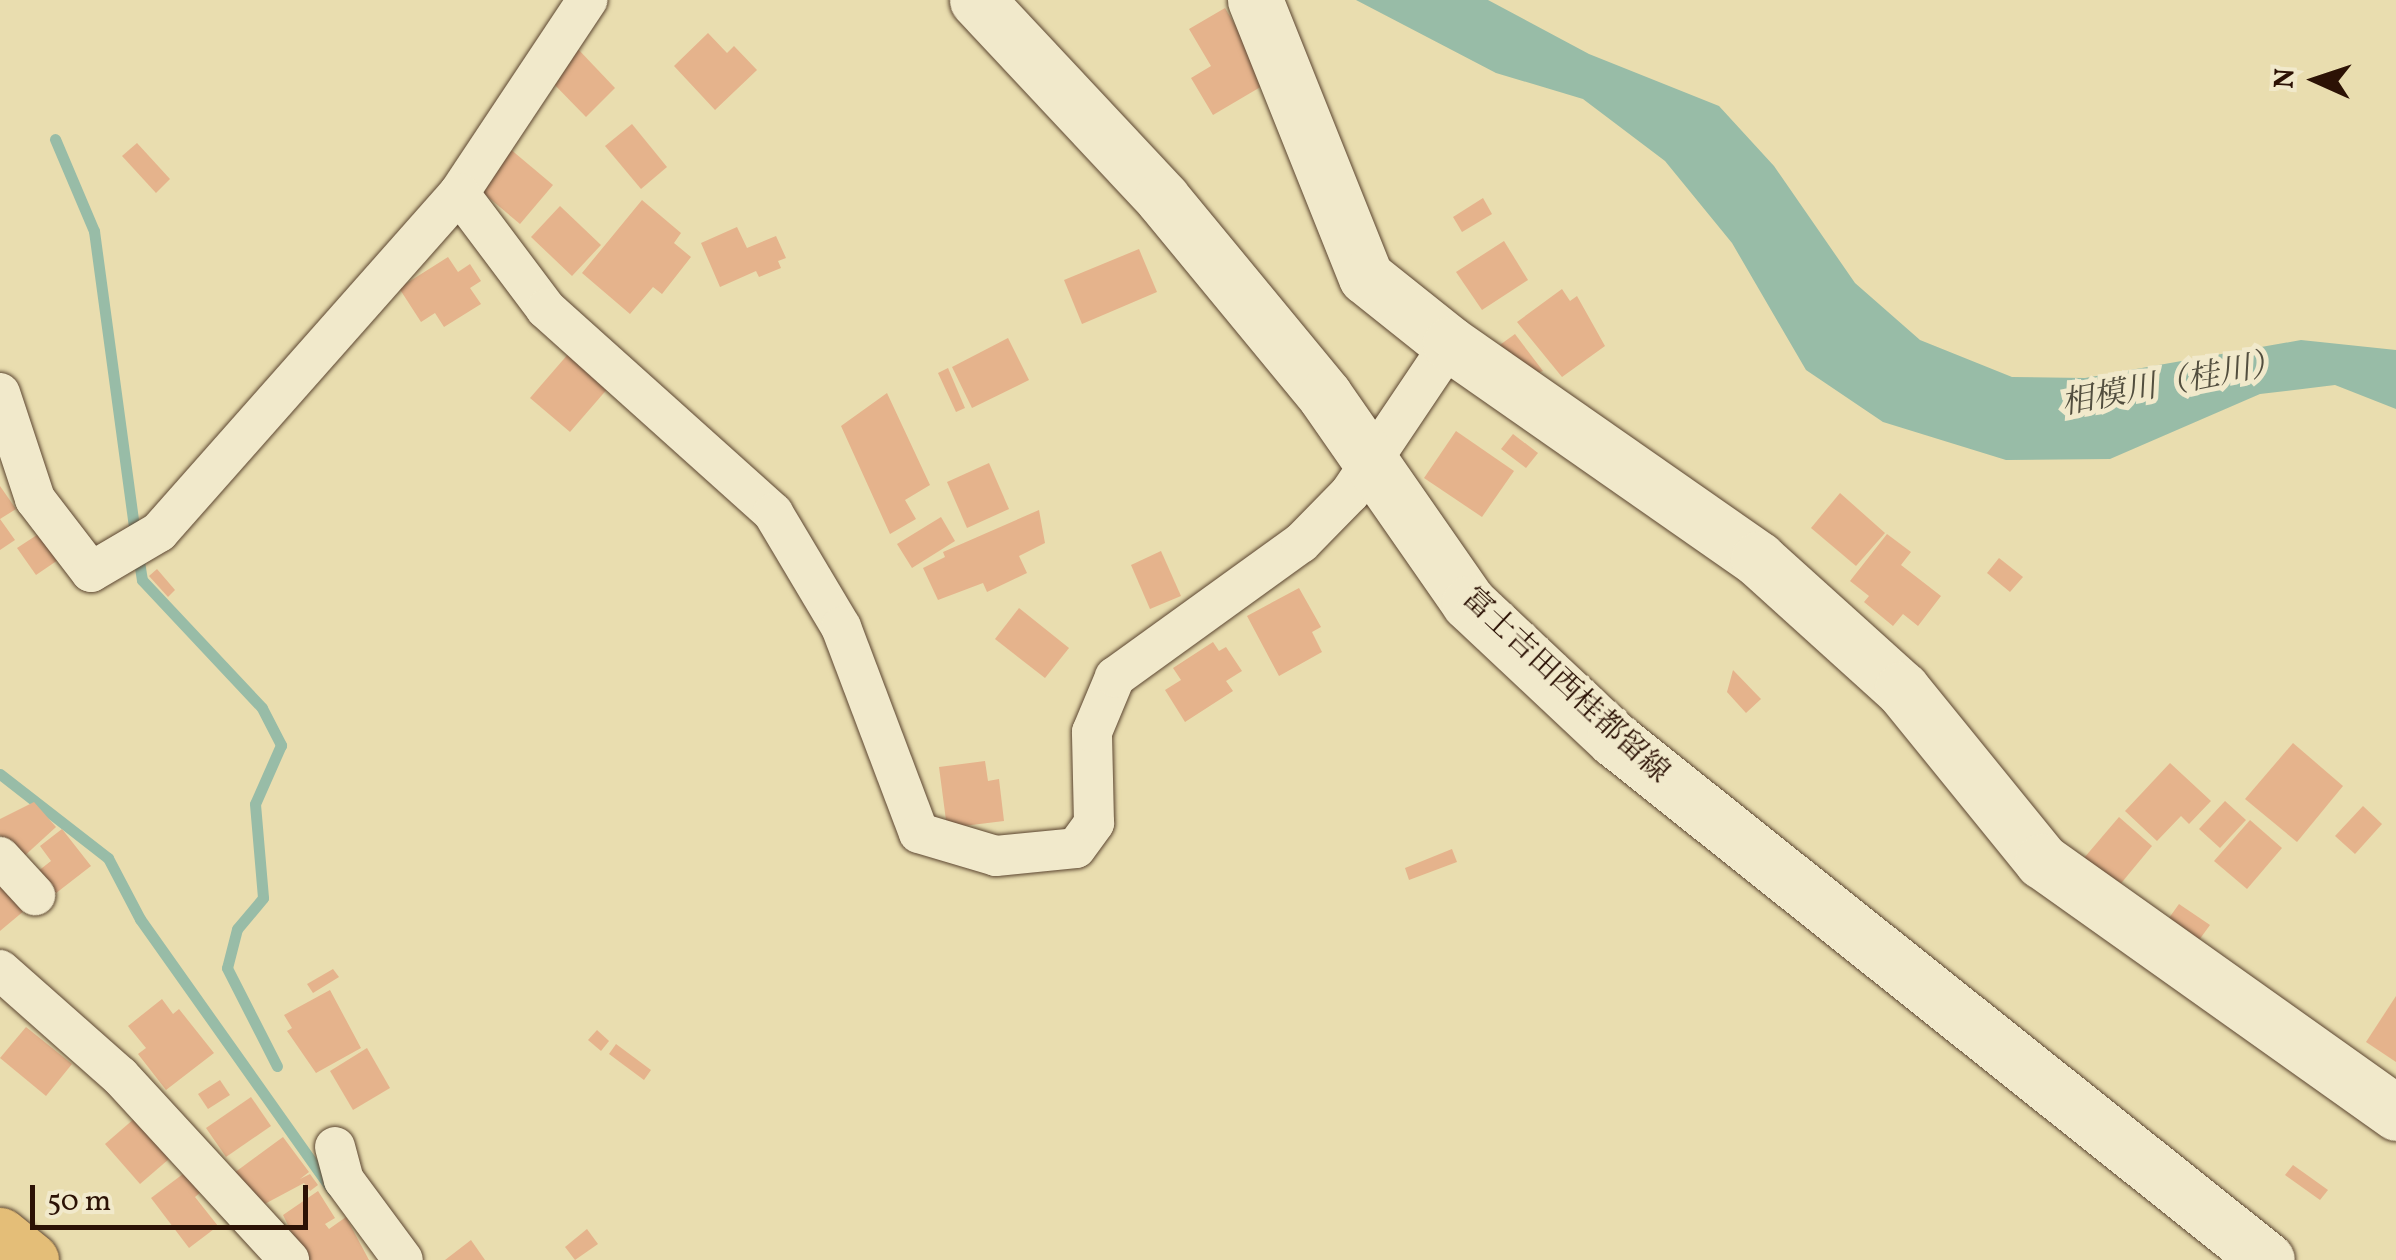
<!DOCTYPE html>
<html>
<head>
<meta charset="utf-8">
<style>
	body { margin:0 }
	#map { position:relative; width:2396px; height:1260px; overflow:hidden; background:#e9ddaf; font-family:Vollkorn,"Noto Serif JP",serif }
	div>[style] { position:absolute }
	.water>* { inset:0; background:#98bca7 }
	.stream>* { height:11px; margin:-5.5px; padding:0 5.5px; transform-origin:5.5px; border-radius:5.5px; background:#98bca7 }
	.building>* { inset:0; background:#e5b38c }
	.roads { filter:drop-shadow(0 0 2px #5b4530) drop-shadow(0 0 2px #5b4530) }
	.minor>* { height:40px; margin:-20px; padding:0 20px; transform-origin:20px; border-radius:20px; background:#f1e9cb }
	.secondary>* { height:55px; margin:-27.5px; padding:0 27.5px; transform-origin:27.5px; border-radius:27.5px; background:#f1e9cb }
	.trunk>* { height:55px; margin:-27.5px; padding:0 27.5px; transform-origin:27.5px; border-radius:27.5px; background:#e4be78 }
	span { translate:-50% -50%; white-space:nowrap; text-align:center; line-height:1.15; -webkit-text-stroke:10px #f1e9cb; paint-order:stroke }
	.street-label { font-size:30px; color:#2c1205 }
	.water-label { font-size:32px; color:#524e3e; font-style:italic }
	.north { position:absolute; left:2266px; top:30px; width:100px; height:100px; -webkit-text-stroke:8px #f1e9cb; paint-order:stroke; rotate:273deg; font-size:28px; font-weight:700; line-height:40px; text-align:center; color:#2c1205 }
	.north::after { content:''; display:block; margin:auto; width:35px; height:45px; background:#2c1205; clip-path:polygon(50% 0,100% 100%,50% 72%,0 100%) }
	.scale { position:absolute; left:30px; top:1185px; width:278px; height:45px; box-sizing:border-box; border:5px solid #2c1205; border-top:0; padding-left:12px; font-size:30px; line-height:35px; white-space:nowrap; color:#2c1205; -webkit-text-stroke:8px #f1e9cb; paint-order:stroke }
</style>
</head>
<body>
<div id="map">
	<div class="water">
		<div style="clip-path:polygon(1356px 0,1488px 0,1589px 54px,1719px 106px,1774px 166px,1855px 283px,1920px 340px,2012px 377px,2085px 378px,2301px 340px,2396px 350px,2396px 409px,2335px 385px,2260px 394px,2110px 459px,2006px 460px,1883px 422px,1806px 370px,1732px 243px,1665px 161px,1583px 99px,1496px 73px)"></div>
	</div>
	<div class="stream">
		<div style="left:55px;top:139px;width:100px;rotate:67deg"></div>
		<div style="left:94px;top:231px;width:308px;rotate:82.3deg"></div>
		<div style="left:138px;top:555px;width:25px;rotate:81deg"></div>
		<div style="left:142px;top:580px;width:175px;rotate:46.8deg"></div>
		<div style="left:262px;top:708px;width:42px;rotate:62.8deg"></div>
		<div style="left:281px;top:745px;width:64px;rotate:113.8deg"></div>
		<div style="left:255px;top:804px;width:94px;rotate:85.1deg"></div>
		<div style="left:263px;top:898px;width:40px;rotate:130deg"></div>
		<div style="left:237px;top:929px;width:40px;rotate:104.4deg"></div>
		<div style="left:227px;top:968px;width:110px;rotate:63deg"></div>
		<div style="left:0;top:774px;width:137px;rotate:37.9deg"></div>
		<div style="left:108px;top:858px;width:69px;rotate:62.3deg"></div>
		<div style="left:140px;top:919px;width:334px;rotate:54.7deg"></div>
	</div>
	<div class="building">
		<div style="clip-path:polygon(1225px 8px,1269px 82px,1213px 115px,1191px 78px,1211px 66px,1189px 29px)"></div>
		<div style="clip-path:polygon(708px 33px,727px 53px,734px 46px,757px 70px,715px 110px,674px 66px)"></div>
		<div style="clip-path:polygon(577px 48px,615px 88px,586px 117px,547px 77px)"></div>
		<div style="clip-path:polygon(632px 124px,667px 167px,641px 189px,605px 146px)"></div>
		<div style="clip-path:polygon(137px 143px,170px 179px,156px 193px,122px 156px)"></div>
		<div style="clip-path:polygon(509px 148px,553px 185px,520px 224px,476px 187px)"></div>
		<div style="clip-path:polygon(1483px 198px,1492px 214px,1462px 232px,1453px 217px)"></div>
		<div style="clip-path:polygon(642px 200px,681px 233px,674px 243px,691px 257px,662px 294px,653px 287px,630px 314px,582px 273px)"></div>
		<div style="clip-path:polygon(560px 206px,601px 245px,572px 276px,531px 237px)"></div>
		<div style="clip-path:polygon(737px 227px,747px 248px,776px 236px,786px 258px,778px 261px,781px 268px,759px 277px,756px 271px,720px 287px,701px 243px)"></div>
		<div style="clip-path:polygon(1504px 241px,1528px 280px,1482px 310px,1456px 272px)"></div>
		<div style="clip-path:polygon(1139px 249px,1157px 292px,1082px 324px,1064px 280px)"></div>
		<div style="clip-path:polygon(448px 257px,458px 272px,470px 264px,481px 281px,470px 288px,481px 304px,444px 327px,435px 313px,421px 322px,399px 288px)"></div>
		<div style="clip-path:polygon(1562px 289px,1570px 301px,1577px 296px,1605px 346px,1562px 377px,1517px 322px)"></div>
		<div style="clip-path:polygon(1515px 334px,1543px 371px,1532px 375px,1497px 347px)"></div>
		<div style="clip-path:polygon(1008px 338px,1029px 380px,972px 408px,952px 367px)"></div>
		<div style="clip-path:polygon(569px 353px,609px 387px,570px 432px,530px 398px)"></div>
		<div style="clip-path:polygon(948px 368px,965px 408px,956px 412px,938px 373px)"></div>
		<div style="clip-path:polygon(887px 393px,930px 485px,905px 500px,916px 519px,890px 534px,841px 426px)"></div>
		<div style="clip-path:polygon(1456px 431px,1514px 471px,1482px 517px,1424px 478px)"></div>
		<div style="clip-path:polygon(1513px 434px,1538px 453px,1526px 468px,1501px 449px)"></div>
		<div style="clip-path:polygon(989px 463px,1009px 509px,967px 528px,947px 482px)"></div>
		<div style="clip-path:polygon(0 486px,16px 509px,0 519px,15px 540px,0 550px)"></div>
		<div style="clip-path:polygon(1840px 493px,1885px 533px,1856px 566px,1811px 528px)"></div>
		<div style="clip-path:polygon(1039px 510px,1045px 543px,1019px 556px,1027px 573px,987px 592px,983px 583px,938px 600px,923px 568px,945px 557px,943px 552px)"></div>
		<div style="clip-path:polygon(941px 517px,955px 541px,912px 568px,897px 544px)"></div>
		<div style="clip-path:polygon(40px 533px,58px 560px,36px 575px,17px 548px)"></div>
		<div style="clip-path:polygon(1887px 534px,1911px 552px,1901px 565px,1941px 596px,1918px 626px,1903px 614px,1893px 626px,1864px 602px,1869px 596px,1850px 581px)"></div>
		<div style="clip-path:polygon(1161px 551px,1181px 596px,1150px 609px,1131px 565px)"></div>
		<div style="clip-path:polygon(1999px 558px,2023px 577px,2010px 592px,1987px 573px)"></div>
		<div style="clip-path:polygon(157px 569px,175px 590px,168px 597px,149px 576px)"></div>
		<div style="clip-path:polygon(1299px 588px,1321px 627px,1312px 632px,1322px 652px,1279px 676px,1247px 616px)"></div>
		<div style="clip-path:polygon(1019px 608px,1069px 648px,1045px 678px,995px 639px)"></div>
		<div style="clip-path:polygon(1213px 642px,1219px 651px,1226px 647px,1242px 671px,1226px 681px,1233px 691px,1185px 722px,1165px 690px,1181px 680px,1173px 668px)"></div>
		<div style="clip-path:polygon(1733px 670px,1761px 699px,1746px 713px,1727px 692px)"></div>
		<div style="clip-path:polygon(2293px 743px,2343px 786px,2297px 842px,2245px 799px)"></div>
		<div style="clip-path:polygon(985px 761px,988px 781px,999px 779px,1004px 821px,947px 828px,939px 767px)"></div>
		<div style="clip-path:polygon(2170px 763px,2211px 801px,2189px 824px,2181px 816px,2157px 841px,2125px 811px)"></div>
		<div style="clip-path:polygon(2225px 801px,2246px 820px,2220px 848px,2199px 829px)"></div>
		<div style="clip-path:polygon(34px 802px,56px 827px,21px 859px,0 835px,0 819px)"></div>
		<div style="clip-path:polygon(2363px 806px,2382px 824px,2355px 854px,2335px 836px)"></div>
		<div style="clip-path:polygon(2119px 817px,2152px 846px,2118px 887px,2084px 858px)"></div>
		<div style="clip-path:polygon(2250px 820px,2282px 848px,2247px 889px,2214px 861px)"></div>
		<div style="clip-path:polygon(62px 829px,91px 866px,51px 897px,33px 875px,51px 861px,40px 846px)"></div>
		<div style="clip-path:polygon(1452px 849px,1457px 862px,1409px 880px,1405px 868px)"></div>
		<div style="clip-path:polygon(0 879px,25px 910px,0 931px)"></div>
		<div style="clip-path:polygon(2179px 904px,2210px 925px,2194px 947px,2164px 925px)"></div>
		<div style="clip-path:polygon(333px 969px,339px 977px,313px 993px,307px 984px)"></div>
		<div style="clip-path:polygon(330px 990px,361px 1048px,316px 1073px,287px 1031px,292px 1028px,284px 1015px)"></div>
		<div style="clip-path:polygon(2396px 996px,2396px 1062px,2366px 1042px)"></div>
		<div style="clip-path:polygon(162px 999px,173px 1014px,179px 1009px,214px 1053px,166px 1090px,138px 1054px,146px 1048px,128px 1026px)"></div>
		<div style="clip-path:polygon(26px 1027px,72px 1064px,46px 1096px,0 1058px)"></div>
		<div style="clip-path:polygon(597px 1030px,609px 1041px,601px 1051px,588px 1040px)"></div>
		<div style="clip-path:polygon(616px 1044px,651px 1070px,644px 1080px,609px 1054px)"></div>
		<div style="clip-path:polygon(367px 1048px,390px 1088px,353px 1110px,330px 1071px)"></div>
		<div style="clip-path:polygon(220px 1080px,230px 1095px,208px 1109px,198px 1094px)"></div>
		<div style="clip-path:polygon(251px 1097px,271px 1126px,226px 1157px,206px 1128px)"></div>
		<div style="clip-path:polygon(135px 1118px,169px 1159px,140px 1184px,105px 1144px)"></div>
		<div style="clip-path:polygon(283px 1137px,309px 1172px,300px 1179px,310px 1174px,318px 1185px,310px 1191px,304px 1183px,259px 1207px,234px 1173px)"></div>
		<div style="clip-path:polygon(2293px 1165px,2328px 1190px,2320px 1200px,2285px 1175px)"></div>
		<div style="clip-path:polygon(187px 1171px,202px 1191px,195px 1197px,218px 1226px,189px 1248px,151px 1198px)"></div>
		<div style="clip-path:polygon(318px 1191px,335px 1218px,325px 1224px,329px 1229px,346px 1217px,369px 1260px,305px 1260px,283px 1215px)"></div>
		<div style="clip-path:polygon(587px 1229px,598px 1244px,575px 1260px,565px 1247px)"></div>
		<div style="clip-path:polygon(471px 1240px,485px 1260px,445px 1260px)"></div>
	</div>
	<div class="roads">
		<div class="minor">
			<div style="left:459px;top:193px;width:232px;rotate:-56.4deg"></div>
			<div style="left:0;top:393px;width:112px;rotate:71.7deg"></div>
			<div style="left:35px;top:499px;width:92px;rotate:52.5deg"></div>
			<div style="left:91px;top:572px;width:79px;rotate:-30.5deg"></div>
			<div style="left:159px;top:532px;width:453px;rotate:-48.5deg"></div>
			<div style="left:459px;top:193px;width:145px;rotate:53.1deg"></div>
			<div style="left:546px;top:309px;width:305px;rotate:41.9deg"></div>
			<div style="left:773px;top:513px;width:133px;rotate:59.2deg"></div>
			<div style="left:841px;top:627px;width:220px;rotate:69.3deg"></div>
			<div style="left:919px;top:833px;width:80px;rotate:16.6deg"></div>
			<div style="left:996px;top:856px;width:80px;rotate:-5.7deg"></div>
			<div style="left:1076px;top:848px;width:31px;rotate:-54deg"></div>
			<div style="left:1094px;top:823px;width:91px;rotate:-91.3deg"></div>
			<div style="left:1092px;top:732px;width:60px;rotate:-67.3deg"></div>
			<div style="left:1115px;top:677px;width:229px;rotate:-35.8deg"></div>
			<div style="left:1301px;top:543px;width:70px;rotate:-45.6deg"></div>
			<div style="left:1350px;top:493px;width:179px;rotate:-56.1deg"></div>
			<div style="left:0;top:857px;width:52px;rotate:47.4deg"></div>
			<div style="left:0;top:970px;width:160px;rotate:41.5deg"></div>
			<div style="left:120px;top:1076px;width:250px;rotate:47.4deg"></div>
			<div style="left:335px;top:1147px;width:34px;rotate:75deg"></div>
			<div style="left:344px;top:1180px;width:99px;rotate:53.6deg"></div>
		</div>
		<div class="secondary">
			<div style="left:977px;top:0;width:271px;rotate:46.9deg"></div>
			<div style="left:1162px;top:198px;width:256px;rotate:50.5deg"></div>
			<div style="left:1325px;top:396px;width:252px;rotate:55.2deg"></div>
			<div style="left:1469px;top:603px;width:199px;rotate:43.2deg"></div>
			<div style="left:1614px;top:739px;width:835px;rotate:38.58deg"></div>
			<div style="left:1255px;top:0;width:298px;rotate:68.2deg"></div>
			<div style="left:1366px;top:277px;width:107px;rotate:38.6deg"></div>
			<div style="left:1450px;top:344px;width:376px;rotate:34.9deg"></div>
			<div style="left:1758px;top:559px;width:194px;rotate:42.1deg"></div>
			<div style="left:1902px;top:689px;width:222px;rotate:50.9deg"></div>
			<div style="left:2042px;top:861px;width:435px;rotate:35.4deg"></div>
		</div>
		<div class="trunk">
			<div style="left:0;top:1235px;width:40px;rotate:39deg"></div>
		</div>
	</div>
	<div class="street-label">
		<span style="left:1565px;top:686px;rotate:43deg">富士吉田西桂都留線</span>
	</div>
	<div class="water-label">
		<span style="left:2172px;top:385px;rotate:-11deg">相模川（桂川）</span>
	</div>
	<div class="north">N</div>
	<div class="scale">50 m</div>
</div>
</body>
</html>
